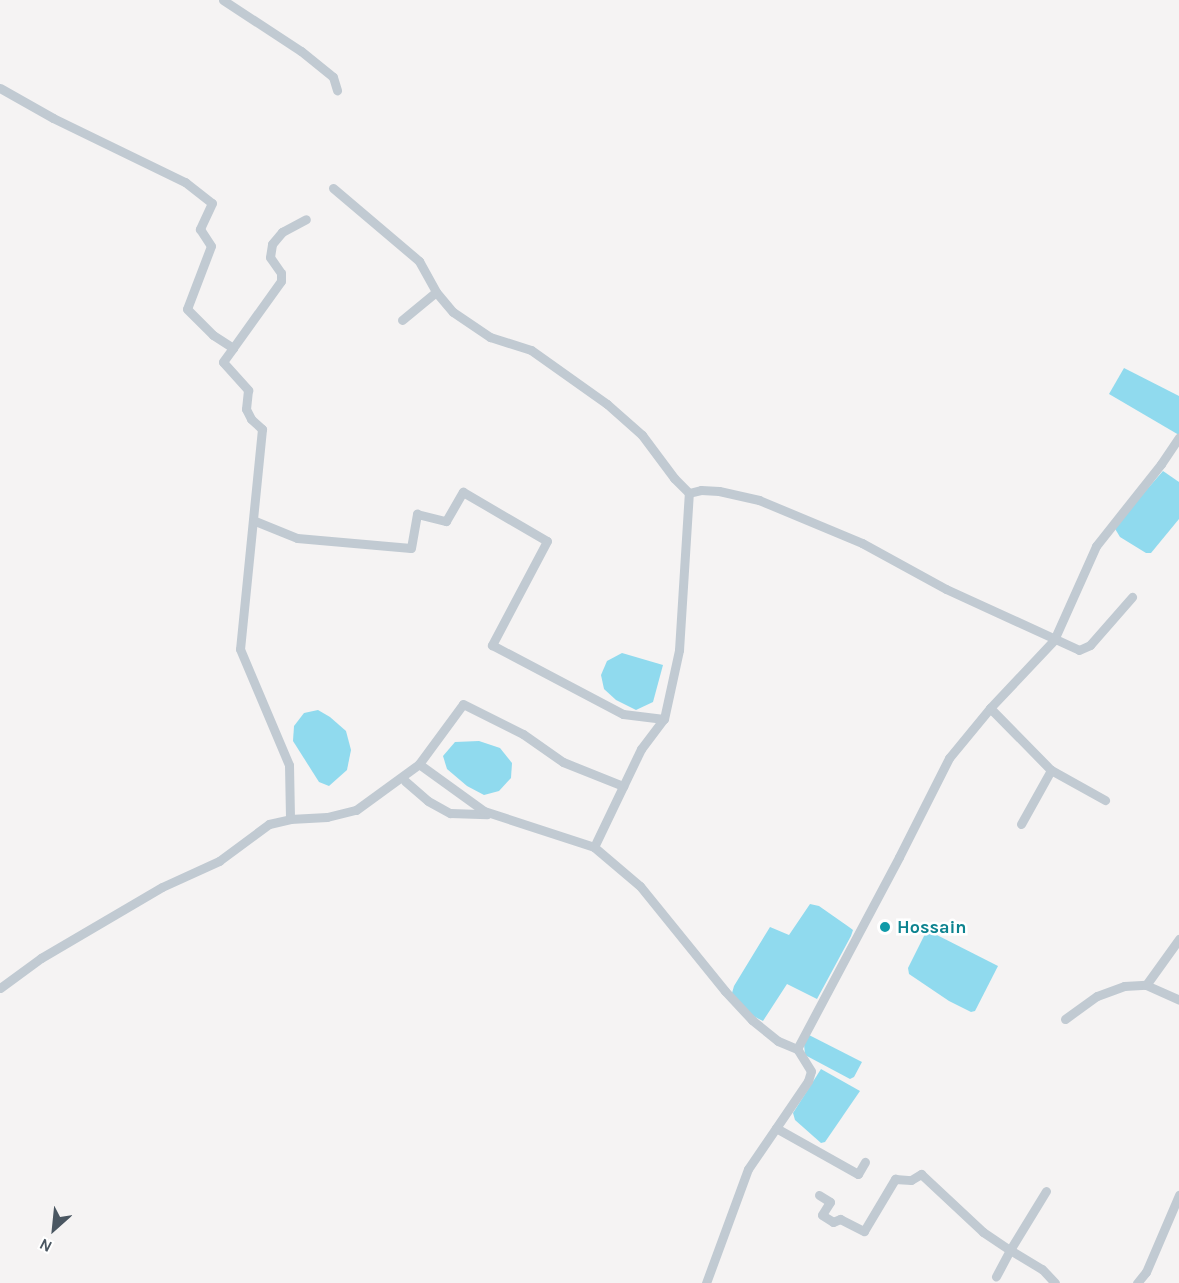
<!DOCTYPE html>
<html>
<head>
<meta charset="utf-8">
<style>
	body { margin:0 }
	#map { position:relative; width:1179px; height:1283px; overflow:hidden; background:#f5f3f3; font-family:Karla,sans-serif }
	div>[style] { position:absolute }
	.water>* { inset:0; background:#90daee }
	.minor>* { height:9px; margin:-4.5px; padding:0 4.5px; transform-origin:4.5px; border-radius:4.5px; background:#c1cad2 }
	.dots>* { width:16px; height:16px; translate:-50% -50%; box-sizing:border-box; border:3px solid #fff; border-radius:50% }
	span { translate:-50% -50%; white-space:nowrap; text-align:center; line-height:1.15; -webkit-text-stroke:5px #fff; paint-order:stroke }
	.culture-label { font-size:18px; color:#0d838f; font-weight:700 }
	.left { translate:0 -50%; text-align:left }
	.north { position:absolute; left:24px; top:1199px; width:60px; height:60px; -webkit-text-stroke:4px #fff; paint-order:stroke; rotate:207deg; font-size:16px; font-weight:700; line-height:24px; text-align:center; color:#4a5661 }
	.north::after { content:''; display:block; margin:auto; width:21px; height:27px; background:#4a5661; clip-path:polygon(50% 0,100% 100%,50% 72%,0 100%) }
</style>
</head>
<body>
<div id="map">
	<div class="water">
		<div style="clip-path:polygon(1124px 368px,1179px 396px,1179px 435px,1109px 394px)"></div>
		<div style="clip-path:polygon(1163px 471px,1179px 482px,1179px 519px,1151px 553px,1146px 553px,1120px 537px,1114px 527px)"></div>
		<div style="clip-path:polygon(622px 653px,663px 665px,653px 702px,636px 710px,616px 700px,604px 689px,601px 675px,607px 661px)"></div>
		<div style="clip-path:polygon(318px 710px,330px 717px,346px 731px,351px 750px,347px 770px,329px 786px,319px 782px,293px 741px,294px 726px,304px 713px)"></div>
		<div style="clip-path:polygon(479px 741px,500px 748px,512px 763px,511px 778px,499px 791px,484px 795px,467px 786px,447px 769px,443px 756px,455px 742px)"></div>
		<div style="clip-path:polygon(810px 904px,819px 906px,849px 927px,853px 930px,851px 936px,817px 999px,787px 984px,763px 1021px,757px 1018px,749px 1013px,732px 993px,734px 986px,770px 927px,789px 935px)"></div>
		<div style="clip-path:polygon(927px 930px,998px 966px,975px 1011px,971px 1012px,949px 1001px,909px 974px,908px 968px)"></div>
		<div style="clip-path:polygon(809px 1035px,862px 1062px,854px 1077px,850px 1079px,805px 1055px,804px 1044px)"></div>
		<div style="clip-path:polygon(821px 1069px,860px 1091px,825px 1142px,821px 1143px,795px 1120px,793px 1113px)"></div>
	</div>
	<div class="minor">
		<div style="left:223px;top:0;width:93px;rotate:33.2deg"></div>
		<div style="left:301px;top:51px;width:41px;rotate:39.1deg"></div>
		<div style="left:333px;top:77px;width:14px;rotate:73deg"></div>
		<div style="left:0;top:88px;width:61px;rotate:29.5deg"></div>
		<div style="left:53px;top:118px;width:147px;rotate:25.9deg"></div>
		<div style="left:185px;top:182px;width:34px;rotate:38deg"></div>
		<div style="left:212px;top:203px;width:29px;rotate:115deg"></div>
		<div style="left:200px;top:229px;width:20px;rotate:57deg"></div>
		<div style="left:211px;top:246px;width:67px;rotate:110.9deg"></div>
		<div style="left:187px;top:309px;width:37px;rotate:45deg"></div>
		<div style="left:213px;top:335px;width:24px;rotate:33deg"></div>
		<div style="left:233px;top:348px;width:17px;rotate:126deg"></div>
		<div style="left:223px;top:362px;width:38px;rotate:48deg"></div>
		<div style="left:248px;top:390px;width:19px;rotate:96deg"></div>
		<div style="left:246px;top:409px;width:11px;rotate:63deg"></div>
		<div style="left:251px;top:419px;width:15px;rotate:42deg"></div>
		<div style="left:262px;top:429px;width:221px;rotate:95.7deg"></div>
		<div style="left:240px;top:649px;width:126px;rotate:67.1deg"></div>
		<div style="left:289px;top:765px;width:54px;rotate:88.9deg"></div>
		<div style="left:333px;top:188px;width:113px;rotate:40.3deg"></div>
		<div style="left:419px;top:261px;width:35px;rotate:61deg"></div>
		<div style="left:436px;top:292px;width:26px;rotate:50deg"></div>
		<div style="left:453px;top:312px;width:45px;rotate:34deg"></div>
		<div style="left:490px;top:337px;width:43px;rotate:17.6deg"></div>
		<div style="left:531px;top:350px;width:93px;rotate:35.4deg"></div>
		<div style="left:607px;top:404px;width:47px;rotate:41.5deg"></div>
		<div style="left:642px;top:435px;width:54px;rotate:53.3deg"></div>
		<div style="left:674px;top:478px;width:21px;rotate:45deg"></div>
		<div style="left:402px;top:320px;width:44px;rotate:-39.5deg"></div>
		<div style="left:233px;top:348px;width:82px;rotate:-54.4deg"></div>
		<div style="left:281px;top:281px;width:8px;rotate:-90deg"></div>
		<div style="left:281px;top:273px;width:19px;rotate:-125deg"></div>
		<div style="left:270px;top:257px;width:13px;rotate:-81deg"></div>
		<div style="left:272px;top:244px;width:16px;rotate:-50deg"></div>
		<div style="left:282px;top:232px;width:27px;rotate:-28deg"></div>
		<div style="left:255px;top:521px;width:45px;rotate:22deg"></div>
		<div style="left:297px;top:538px;width:114px;rotate:5deg"></div>
		<div style="left:411px;top:548px;width:35px;rotate:-80deg"></div>
		<div style="left:417px;top:514px;width:30px;rotate:14deg"></div>
		<div style="left:446px;top:521px;width:34px;rotate:-60deg"></div>
		<div style="left:463px;top:492px;width:97px;rotate:30.3deg"></div>
		<div style="left:547px;top:541px;width:118px;rotate:117.9deg"></div>
		<div style="left:492px;top:645px;width:148px;rotate:27.8deg"></div>
		<div style="left:623px;top:714px;width:41px;rotate:7deg"></div>
		<div style="left:990px;top:708px;width:87px;rotate:45.5deg"></div>
		<div style="left:1051px;top:770px;width:62px;rotate:29.1deg"></div>
		<div style="left:419px;top:764px;width:74px;rotate:-53.7deg"></div>
		<div style="left:463px;top:704px;width:67px;rotate:26.6deg"></div>
		<div style="left:523px;top:734px;width:49px;rotate:35deg"></div>
		<div style="left:563px;top:762px;width:65px;rotate:21.8deg"></div>
		<div style="left:405px;top:781px;width:30px;rotate:41deg"></div>
		<div style="left:428px;top:801px;width:25px;rotate:29deg"></div>
		<div style="left:450px;top:813px;width:37px;rotate:2deg"></div>
		<div style="left:1021px;top:824px;width:62px;rotate:-60.9deg"></div>
		<div style="left:594px;top:847px;width:109px;rotate:-64.4deg"></div>
		<div style="left:641px;top:749px;width:38px;rotate:-53deg"></div>
		<div style="left:664px;top:719px;width:71px;rotate:-77.7deg"></div>
		<div style="left:679px;top:650px;width:157px;rotate:-86.4deg"></div>
		<div style="left:689px;top:493px;width:12px;rotate:-14deg"></div>
		<div style="left:701px;top:490px;width:18px;rotate:3deg"></div>
		<div style="left:719px;top:491px;width:41px;rotate:12.7deg"></div>
		<div style="left:759px;top:500px;width:112px;rotate:22.7deg"></div>
		<div style="left:862px;top:543px;width:96px;rotate:28.7deg"></div>
		<div style="left:946px;top:589px;width:146px;rotate:24.6deg"></div>
		<div style="left:1079px;top:650px;width:12px;rotate:-24deg"></div>
		<div style="left:1090px;top:645px;width:64px;rotate:-48.8deg"></div>
		<div style="left:1146px;top:985px;width:57px;rotate:-54.3deg"></div>
		<div style="left:0;top:988px;width:51px;rotate:-36.2deg"></div>
		<div style="left:41px;top:958px;width:140px;rotate:-30.4deg"></div>
		<div style="left:162px;top:887px;width:63px;rotate:-24.5deg"></div>
		<div style="left:219px;top:861px;width:62px;rotate:-36.5deg"></div>
		<div style="left:269px;top:824px;width:22px;rotate:-13deg"></div>
		<div style="left:290px;top:819px;width:37px;rotate:-3deg"></div>
		<div style="left:327px;top:817px;width:30px;rotate:-14deg"></div>
		<div style="left:356px;top:810px;width:78px;rotate:-36.1deg"></div>
		<div style="left:419px;top:764px;width:80px;rotate:35.9deg"></div>
		<div style="left:484px;top:811px;width:116px;rotate:18.1deg"></div>
		<div style="left:594px;top:847px;width:60px;rotate:40.3deg"></div>
		<div style="left:640px;top:886px;width:135px;rotate:51deg"></div>
		<div style="left:725px;top:991px;width:40px;rotate:47deg"></div>
		<div style="left:752px;top:1020px;width:33px;rotate:39deg"></div>
		<div style="left:778px;top:1041px;width:21px;rotate:23deg"></div>
		<div style="left:1065px;top:1019px;width:39px;rotate:-36deg"></div>
		<div style="left:1097px;top:996px;width:29px;rotate:-20deg"></div>
		<div style="left:1124px;top:986px;width:22px;rotate:-3deg"></div>
		<div style="left:1146px;top:985px;width:36px;rotate:24deg"></div>
		<div style="left:776px;top:1128px;width:94px;rotate:29.3deg"></div>
		<div style="left:858px;top:1174px;width:14px;rotate:-60deg"></div>
		<div style="left:1046px;top:1191px;width:69px;rotate:121.4deg"></div>
		<div style="left:1010px;top:1250px;width:37px;rotate:31deg"></div>
		<div style="left:1042px;top:1269px;width:19px;rotate:47deg"></div>
		<div style="left:819px;top:1195px;width:13px;rotate:32deg"></div>
		<div style="left:830px;top:1202px;width:15px;rotate:122deg"></div>
		<div style="left:822px;top:1215px;width:13px;rotate:32deg"></div>
		<div style="left:833px;top:1222px;width:8px;rotate:-23deg"></div>
		<div style="left:840px;top:1219px;width:27px;rotate:27deg"></div>
		<div style="left:864px;top:1231px;width:61px;rotate:-59.2deg"></div>
		<div style="left:895px;top:1179px;width:16px;rotate:4deg"></div>
		<div style="left:911px;top:1180px;width:12px;rotate:-31deg"></div>
		<div style="left:921px;top:1174px;width:85px;rotate:43.1deg"></div>
		<div style="left:983px;top:1232px;width:32px;rotate:34deg"></div>
		<div style="left:1010px;top:1250px;width:30px;rotate:118deg"></div>
		<div style="left:706px;top:1283px;width:121px;rotate:-69.8deg"></div>
		<div style="left:748px;top:1169px;width:107px;rotate:-55.7deg"></div>
		<div style="left:808px;top:1081px;width:10px;rotate:-73deg"></div>
		<div style="left:811px;top:1071px;width:26px;rotate:-122deg"></div>
		<div style="left:797px;top:1049px;width:217px;rotate:-62deg"></div>
		<div style="left:899px;top:857px;width:111px;rotate:-63.2deg"></div>
		<div style="left:949px;top:758px;width:65px;rotate:-50.6deg"></div>
		<div style="left:990px;top:708px;width:93px;rotate:-46.7deg"></div>
		<div style="left:1054px;top:640px;width:103px;rotate:-65.9deg"></div>
		<div style="left:1096px;top:546px;width:105px;rotate:-51.6deg"></div>
		<div style="left:1161px;top:464px;width:32px;rotate:-56deg"></div>
		<div style="left:1137px;top:1283px;width:14px;rotate:-51deg"></div>
		<div style="left:1146px;top:1272px;width:84px;rotate:-66.8deg"></div>
	</div>
	<div class="dots">
		<div style="left:885px;top:927px;background:#0f9aa8"></div>
	</div>
	<div class="culture-label">
		<span class="left" style="left:897px;top:927px">Hossain</span>
	</div>
	<div class="north">N</div>
</div>
</body>
</html>
